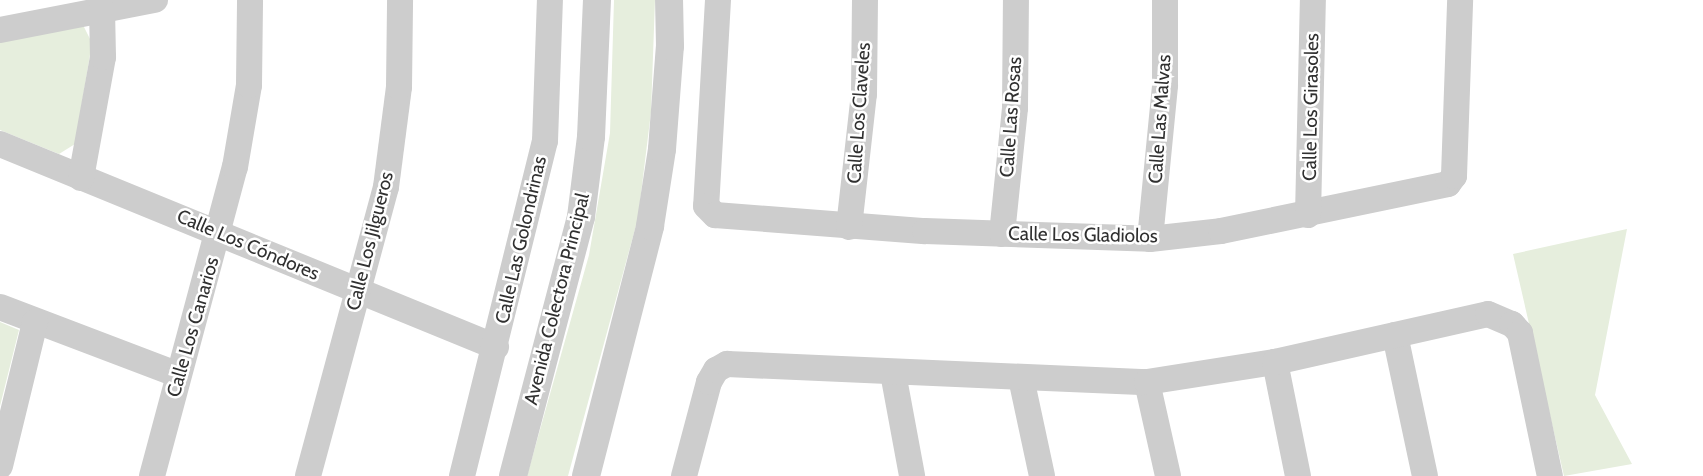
<!DOCTYPE html>
<html>
<head>
<meta charset="utf-8">
<style>
	body { margin:0 }
	#map { position:relative; width:1703px; height:476px; overflow:hidden; background:#fff; font-family:Cabin,sans-serif }
	div>[style] { position:absolute }
	.green>* { inset:0; background:#e6eedd }
	.minor>* { height:26px; margin:-13px; padding:0 13px; transform-origin:13px; border-radius:13px; background:#cdcdcd }
	.tertiary>* { height:28px; margin:-14px; padding:0 14px; transform-origin:14px; border-radius:14px; background:#cdcdcd }
	span { translate:-50% -50%; white-space:nowrap; text-align:center; line-height:1.15; -webkit-text-stroke:5px #fff; paint-order:stroke }
	.street-label { font-size:19px; color:#303030 }
</style>
</head>
<body>
<div id="map">
	<div class="green">
		<div style="clip-path:polygon(614px 0,655px 0,651px 112px,638px 218px,568px 476px,527px 476px,589px 255px,610px 133px)"></div>
		<div style="clip-path:polygon(83px 25px,92px 43px,75px 144px,59px 154px,0 130px,0 41px)"></div>
		<div style="clip-path:polygon(1627px 229px,1595px 395px,1632px 464px,1564px 476px,1513px 254px)"></div>
		<div style="clip-path:polygon(0 322px,19px 330px,0 406px)"></div>
	</div>
	<div class="minor">
		<div style="left:718px;top:0;width:206px;rotate:93.3deg"></div>
		<div style="left:706px;top:206px;width:13px;rotate:45deg"></div>
		<div style="left:715px;top:215px;width:211px;rotate:4.4deg"></div>
		<div style="left:925px;top:231px;width:225px;rotate:2deg"></div>
		<div style="left:1150px;top:239px;width:71px;rotate:-6.4deg"></div>
		<div style="left:1221px;top:231px;width:232px;rotate:-11.7deg"></div>
		<div style="left:1448px;top:184px;width:10px;rotate:-53deg"></div>
		<div style="left:1454px;top:176px;width:176px;rotate:-88deg"></div>
		<div style="left:0;top:30px;width:158px;rotate:-11deg"></div>
		<div style="left:0;top:144px;width:536px;rotate:22.26deg"></div>
		<div style="left:81px;top:178px;width:123px;rotate:-79.7deg"></div>
		<div style="left:103px;top:57px;width:47px;rotate:-91.2deg"></div>
		<div style="left:1308px;top:215px;width:215px;rotate:-88.7deg"></div>
		<div style="left:849px;top:227px;width:134px;rotate:-83.6deg"></div>
		<div style="left:864px;top:94px;width:94px;rotate:-89.4deg"></div>
		<div style="left:1002px;top:234px;width:127px;rotate:-84.1deg"></div>
		<div style="left:1015px;top:108px;width:108px;rotate:-89.5deg"></div>
		<div style="left:1150px;top:239px;width:155px;rotate:-84.4deg"></div>
		<div style="left:1165px;top:85px;width:85px;rotate:-90deg"></div>
		<div style="left:0;top:307px;width:191px;rotate:20.8deg"></div>
		<div style="left:1395px;top:335px;width:144px;rotate:78deg"></div>
		<div style="left:1275px;top:362px;width:116px;rotate:78.6deg"></div>
		<div style="left:893px;top:373px;width:105px;rotate:79.5deg"></div>
		<div style="left:1021px;top:378px;width:100px;rotate:77.9deg"></div>
		<div style="left:1147px;top:382px;width:96px;rotate:77.4deg"></div>
		<div style="left:0;top:466px;width:148px;rotate:-76.3deg"></div>
		<div style="left:152px;top:476px;width:320px;rotate:-75deg"></div>
		<div style="left:235px;top:167px;width:83px;rotate:-80.3deg"></div>
		<div style="left:249px;top:85px;width:85px;rotate:-89.3deg"></div>
		<div style="left:308px;top:476px;width:299px;rotate:-74.9deg"></div>
		<div style="left:386px;top:187px;width:101px;rotate:-82.6deg"></div>
		<div style="left:399px;top:87px;width:87px;rotate:-89.3deg"></div>
		<div style="left:462px;top:476px;width:345px;rotate:-76.1deg"></div>
		<div style="left:545px;top:141px;width:141px;rotate:-88deg"></div>
		<div style="left:684px;top:476px;width:97px;rotate:-75.1deg"></div>
		<div style="left:709px;top:382px;width:14px;rotate:-60deg"></div>
		<div style="left:716px;top:370px;width:13px;rotate:-29deg"></div>
		<div style="left:727px;top:364px;width:420px;rotate:2.5deg"></div>
		<div style="left:1147px;top:382px;width:130px;rotate:-8.9deg"></div>
		<div style="left:1275px;top:362px;width:218px;rotate:-12.7deg"></div>
		<div style="left:1488px;top:314px;width:26px;rotate:23deg"></div>
		<div style="left:1512px;top:324px;width:12px;rotate:48deg"></div>
		<div style="left:1520px;top:333px;width:146px;rotate:78.2deg"></div>
	</div>
	<div class="tertiary">
		<div style="left:513px;top:476px;width:268px;rotate:-75.3deg"></div>
		<div style="left:581px;top:217px;width:81px;rotate:-82.9deg"></div>
		<div style="left:591px;top:137px;width:137px;rotate:-87.5deg"></div>
		<div style="left:586px;top:476px;width:258px;rotate:-75.6deg"></div>
		<div style="left:650px;top:226px;width:78px;rotate:-81.1deg"></div>
		<div style="left:662px;top:149px;width:103px;rotate:-85.6deg"></div>
		<div style="left:670px;top:46px;width:46px;rotate:-91.2deg"></div>
	</div>
	<div class="street-label">
		<span style="left:1311px;top:107px;rotate:-89deg">Calle Los Girasoles</span>
		<span style="left:859px;top:113px;rotate:-86deg">Calle Los Claveles</span>
		<span style="left:1011px;top:117px;rotate:-86deg">Calle Las Rosas</span>
		<span style="left:1160px;top:119px;rotate:-86deg">Calle Las Malvas</span>
		<span style="left:1083px;top:235px;rotate:1deg">Calle Los Gladiolos</span>
		<span style="left:521px;top:240px;rotate:-77deg">Calle Las Golondrinas</span>
		<span style="left:370px;top:241px;rotate:-76deg">Calle Los Jilgueros</span>
		<span style="left:248px;top:245px;rotate:23deg">Calle Los Cóndores</span>
		<span style="left:557px;top:299px;rotate:-76deg">Avenida Colectora Principal</span>
		<span style="left:193px;top:327px;rotate:-74deg">Calle Los Canarios</span>
	</div>
</div>
</body>
</html>
